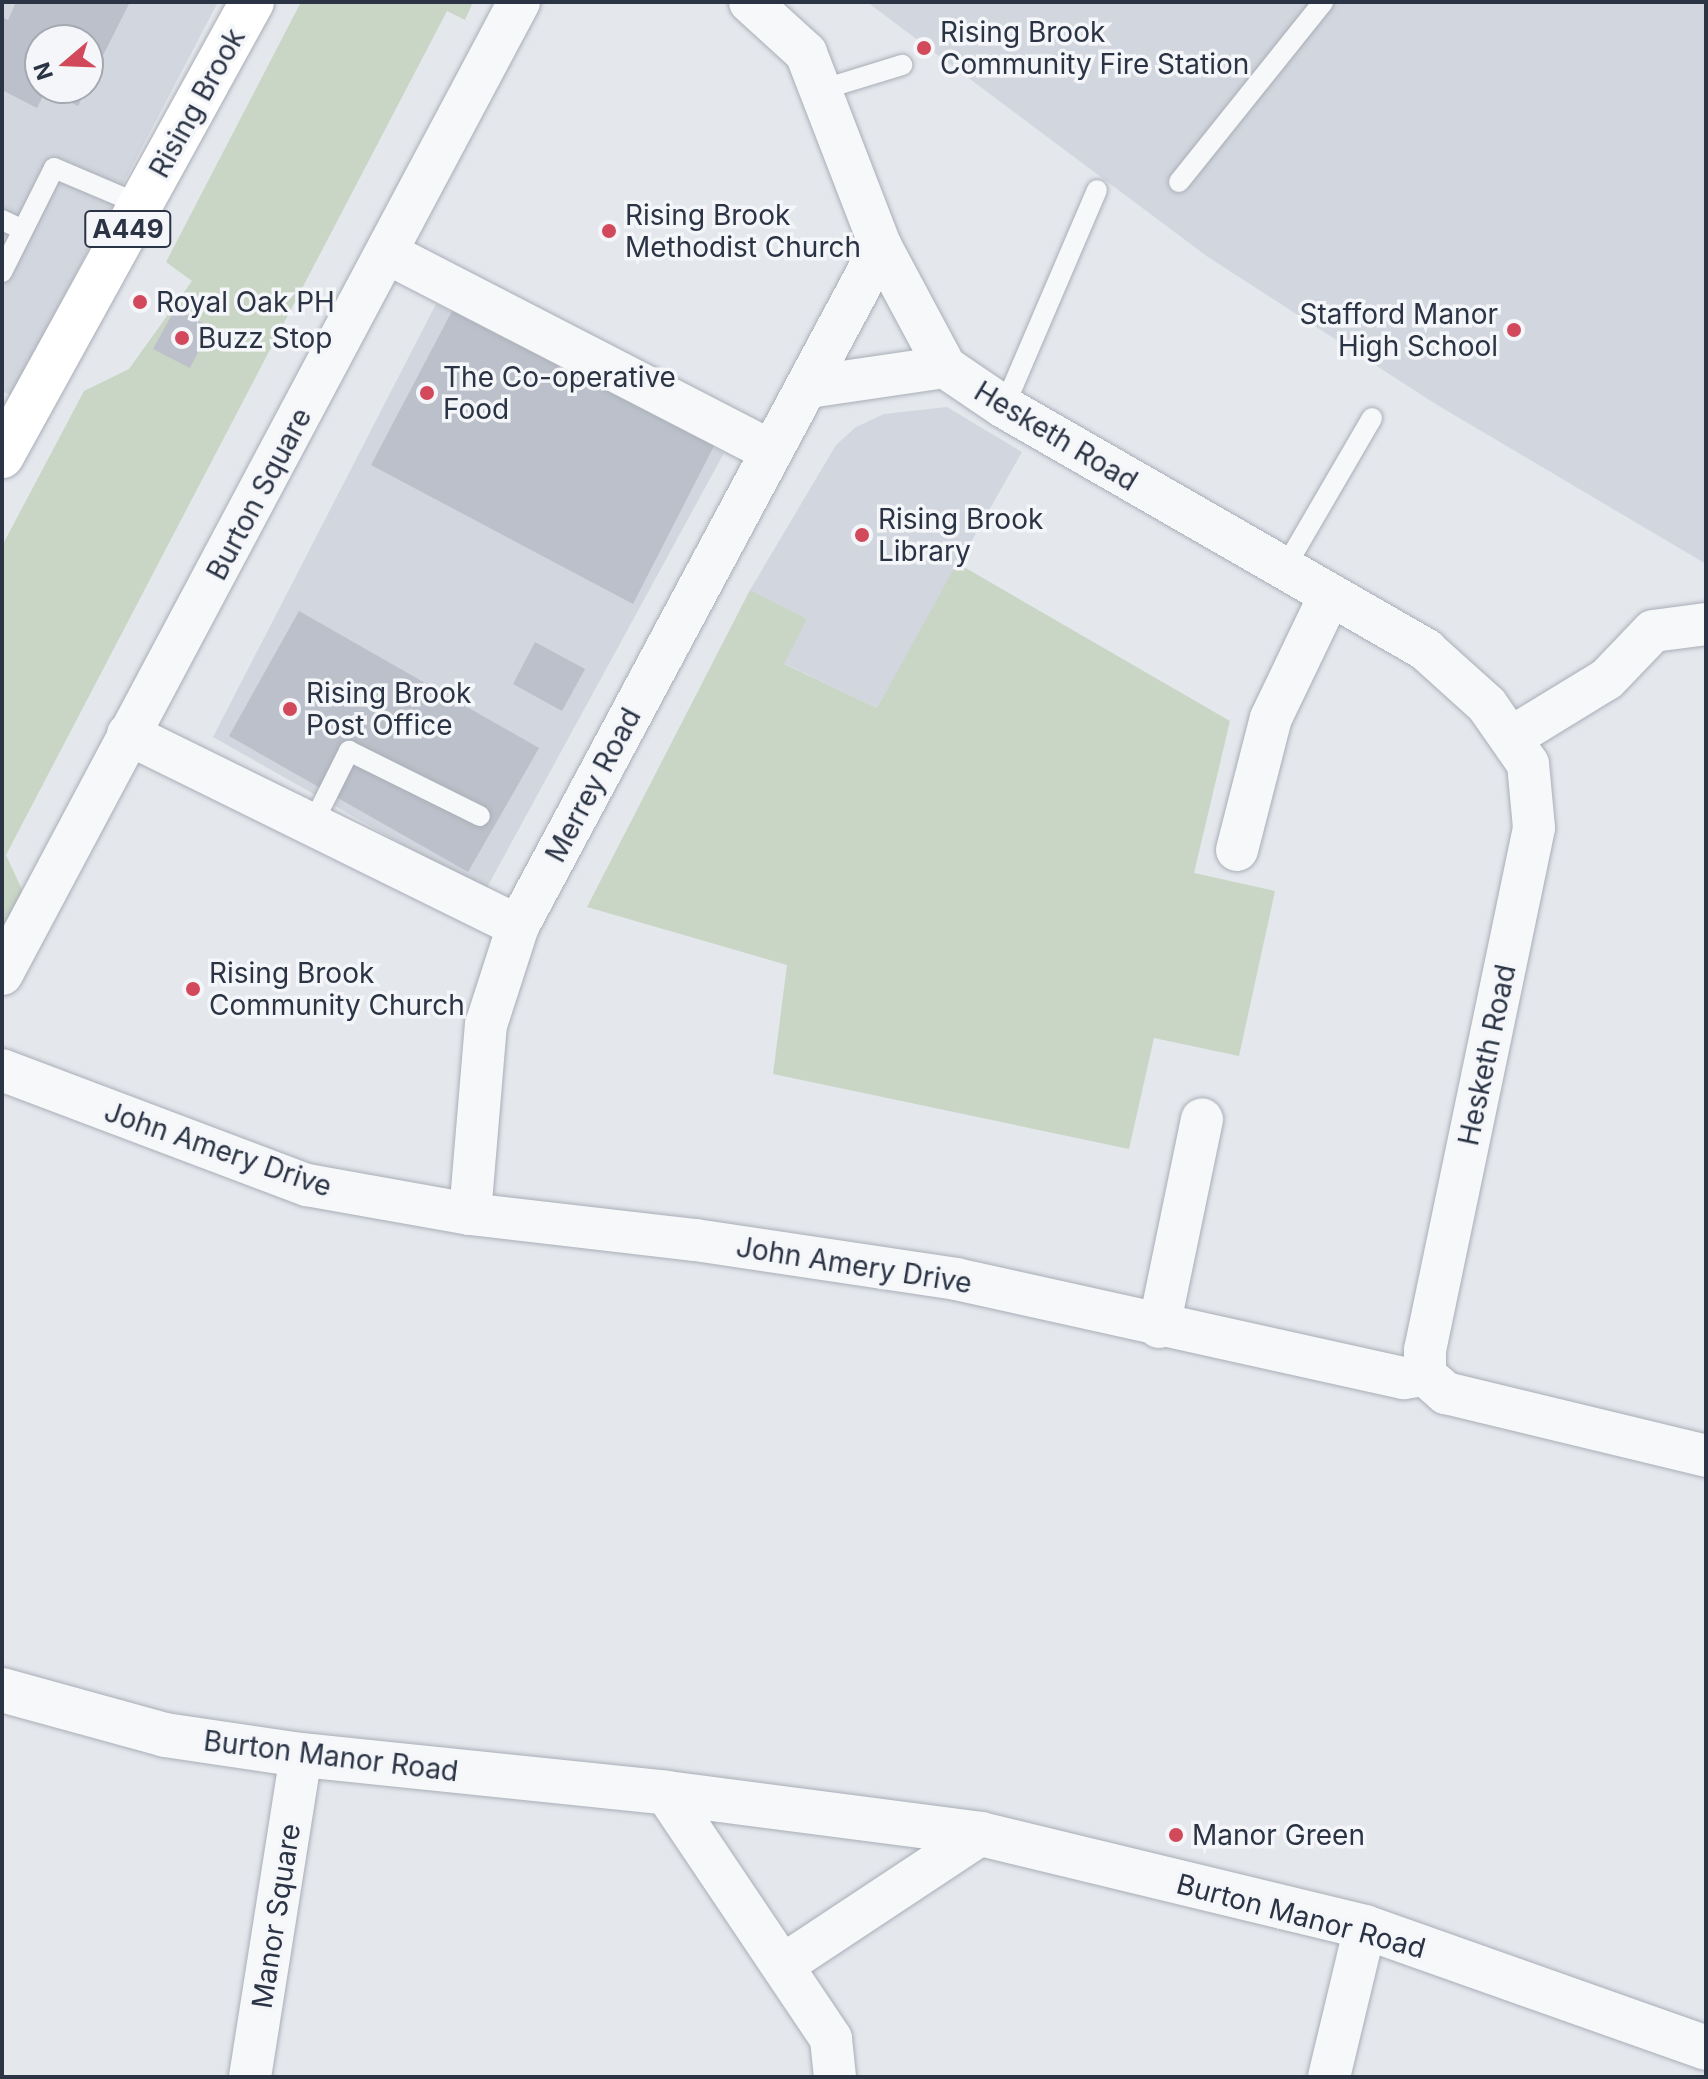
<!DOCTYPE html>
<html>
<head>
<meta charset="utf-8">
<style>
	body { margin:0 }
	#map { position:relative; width:1708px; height:2079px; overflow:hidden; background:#e4e7ec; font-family:Inter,sans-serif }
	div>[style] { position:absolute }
	.built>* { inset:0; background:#d2d6de }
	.green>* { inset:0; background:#c9d6c5 }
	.building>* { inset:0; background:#bbc0ca }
	.roads { filter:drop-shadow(0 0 2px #a9aeb7) drop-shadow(0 0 2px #a9aeb7) }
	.service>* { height:20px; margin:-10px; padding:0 10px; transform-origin:10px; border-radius:10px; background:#f7f8fa }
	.minor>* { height:42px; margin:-21px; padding:0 21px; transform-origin:21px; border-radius:21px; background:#f7f8fa }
	.tertiary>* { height:44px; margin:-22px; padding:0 22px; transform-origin:22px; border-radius:22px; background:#f7f8fa }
	.trunk>* { height:44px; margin:-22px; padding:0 22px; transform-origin:22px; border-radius:22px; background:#fff }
	.dots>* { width:22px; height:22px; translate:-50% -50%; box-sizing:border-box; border:4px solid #f4f6f9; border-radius:50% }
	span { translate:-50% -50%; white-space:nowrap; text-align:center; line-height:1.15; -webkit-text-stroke:7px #f4f6f9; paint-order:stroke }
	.shield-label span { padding:2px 6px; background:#f4f6f9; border:2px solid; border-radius:6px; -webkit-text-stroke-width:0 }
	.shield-label { font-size:26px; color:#2b3445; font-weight:700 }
	.poi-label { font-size:28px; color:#2b3445 }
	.left { translate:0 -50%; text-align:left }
	.right { translate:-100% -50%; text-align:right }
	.street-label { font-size:28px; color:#2b3445 }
	.frame { position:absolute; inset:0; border:4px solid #2b3445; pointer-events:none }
	.north { position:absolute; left:24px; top:24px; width:80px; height:80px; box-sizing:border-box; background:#f4f6f9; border:2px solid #a4a8b1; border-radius:50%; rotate:251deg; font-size:22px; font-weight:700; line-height:32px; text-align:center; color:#2b3445 }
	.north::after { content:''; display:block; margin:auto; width:28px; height:36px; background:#d1495b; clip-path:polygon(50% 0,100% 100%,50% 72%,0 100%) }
</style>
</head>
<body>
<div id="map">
	<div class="built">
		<div style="clip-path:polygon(evenodd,2px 2px,218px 2px,12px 396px,2px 391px,2px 2px,40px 40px,88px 40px,88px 88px,40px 88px,40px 40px)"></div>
		<div style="clip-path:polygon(867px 2px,1706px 2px,1706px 564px,1434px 403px,1208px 257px)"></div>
		<div style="clip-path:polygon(436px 304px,724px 453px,485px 891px,213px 737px)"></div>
		<div style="clip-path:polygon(947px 407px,1022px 452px,877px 708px,783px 663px,807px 619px,750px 590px,836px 445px,856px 427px,884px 414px)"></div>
	</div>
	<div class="green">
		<div style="clip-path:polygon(301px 2px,473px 2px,465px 20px,447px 11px,6px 855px,24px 894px,2px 940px,2px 546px,84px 391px,129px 369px,192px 281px,166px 262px)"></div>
		<div style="clip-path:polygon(957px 563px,1230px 721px,1194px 873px,1275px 891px,1239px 1056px,1154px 1038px,1129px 1149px,773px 1074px,787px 965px,587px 907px,750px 590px,807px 619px,784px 664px,877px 708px)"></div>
	</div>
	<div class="building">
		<div style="clip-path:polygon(16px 2px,130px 2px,88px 85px,88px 40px,40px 40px,40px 88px,87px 88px,78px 106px,46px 90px,37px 108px,2px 90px,2px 17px,8px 20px)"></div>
		<div style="clip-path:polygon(175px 309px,211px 327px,190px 368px,153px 349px)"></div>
		<div style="clip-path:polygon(452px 311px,714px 446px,633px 604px,371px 465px)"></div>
		<div style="clip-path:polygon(299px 611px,539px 748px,468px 872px,229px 736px)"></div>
		<div style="clip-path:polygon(535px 642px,585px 669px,562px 711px,513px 684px)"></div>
	</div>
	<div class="roads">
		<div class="service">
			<div style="left:824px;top:89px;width:82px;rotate:-17.1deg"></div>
			<div style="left:1179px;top:182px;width:231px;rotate:-51.3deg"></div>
			<div style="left:2px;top:220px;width:23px;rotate:25deg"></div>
			<div style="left:2px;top:272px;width:116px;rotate:-63.4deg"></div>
			<div style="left:54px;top:168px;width:95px;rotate:23deg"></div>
			<div style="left:1004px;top:407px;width:236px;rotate:-66.8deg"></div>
			<div style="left:1283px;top:571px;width:177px;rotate:-59.8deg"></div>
			<div style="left:312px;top:825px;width:83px;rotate:-63.4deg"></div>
			<div style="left:349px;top:751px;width:146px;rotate:26.4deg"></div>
		</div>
		<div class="minor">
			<div style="left:750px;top:2px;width:76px;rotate:42.3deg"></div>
			<div style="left:806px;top:53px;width:208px;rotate:68.9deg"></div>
			<div style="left:881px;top:247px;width:136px;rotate:61.9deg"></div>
			<div style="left:945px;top:367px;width:71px;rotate:34.1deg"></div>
			<div style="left:1004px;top:407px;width:487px;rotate:29.9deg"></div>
			<div style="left:1426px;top:650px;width:82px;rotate:42deg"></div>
			<div style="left:1487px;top:705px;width:72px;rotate:55.2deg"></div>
			<div style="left:1528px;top:764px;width:64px;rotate:84.6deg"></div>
			<div style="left:1534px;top:828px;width:533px;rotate:101.79deg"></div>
			<div style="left:1425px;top:1350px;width:25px;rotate:90deg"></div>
			<div style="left:387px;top:253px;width:432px;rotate:27.3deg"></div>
			<div style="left:809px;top:387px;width:137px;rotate:-8.4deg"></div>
			<div style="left:128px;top:734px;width:435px;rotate:26.2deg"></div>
			<div style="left:1512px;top:737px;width:111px;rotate:-31.4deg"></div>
			<div style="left:1607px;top:679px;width:66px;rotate:-46.2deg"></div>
			<div style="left:1653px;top:631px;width:53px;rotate:-7.5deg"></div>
			<div style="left:1237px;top:850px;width:136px;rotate:-75.6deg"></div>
			<div style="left:1271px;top:718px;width:134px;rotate:-64.4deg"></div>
			<div style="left:2px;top:974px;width:1101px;rotate:-61.99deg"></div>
			<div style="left:2px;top:1070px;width:326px;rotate:20.7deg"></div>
			<div style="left:307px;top:1185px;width:166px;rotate:10.1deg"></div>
			<div style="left:470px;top:1214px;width:227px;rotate:6.6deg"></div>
			<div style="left:696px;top:1240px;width:263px;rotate:8.5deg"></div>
			<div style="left:956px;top:1279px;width:459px;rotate:12.5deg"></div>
			<div style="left:1404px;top:1378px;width:21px;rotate:-8deg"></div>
			<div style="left:1425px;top:1375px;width:28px;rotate:41deg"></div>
			<div style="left:1446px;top:1393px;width:268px;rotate:13.6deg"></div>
			<div style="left:470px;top:1214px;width:190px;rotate:-85.2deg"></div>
			<div style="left:486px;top:1025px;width:104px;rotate:-72.1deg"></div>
			<div style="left:518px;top:926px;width:770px;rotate:-61.87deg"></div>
			<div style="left:1159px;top:1327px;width:212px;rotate:-78.3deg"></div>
			<div style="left:666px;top:1793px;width:296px;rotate:56.1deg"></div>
			<div style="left:831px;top:2039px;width:38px;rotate:84deg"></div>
			<div style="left:783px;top:1965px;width:237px;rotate:-33.5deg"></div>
			<div style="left:250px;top:2077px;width:326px;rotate:-81deg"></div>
			<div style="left:1329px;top:2077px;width:154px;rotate:-76.5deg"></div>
		</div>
		<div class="tertiary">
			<div style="left:2px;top:1690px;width:169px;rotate:15.4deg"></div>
			<div style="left:165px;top:1735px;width:137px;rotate:8.4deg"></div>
			<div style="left:301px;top:1755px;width:367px;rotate:5.9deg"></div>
			<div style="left:666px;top:1793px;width:318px;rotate:7.4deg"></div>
			<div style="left:981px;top:1834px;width:395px;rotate:13.6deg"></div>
			<div style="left:1365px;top:1927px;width:362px;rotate:19.5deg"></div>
		</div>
		<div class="trunk">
			<div style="left:2px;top:456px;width:518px;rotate:-61.16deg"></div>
		</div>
	</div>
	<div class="dots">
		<div style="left:924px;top:48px;background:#d1495b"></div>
		<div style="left:609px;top:231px;background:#d1495b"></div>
		<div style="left:140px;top:302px;background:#d1495b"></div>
		<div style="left:1514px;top:330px;background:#d1495b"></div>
		<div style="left:182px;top:338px;background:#d1495b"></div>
		<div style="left:427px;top:393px;background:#d1495b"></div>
		<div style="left:862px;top:535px;background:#d1495b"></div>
		<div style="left:290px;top:709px;background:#d1495b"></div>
		<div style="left:193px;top:989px;background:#d1495b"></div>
		<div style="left:1176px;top:1835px;background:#d1495b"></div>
	</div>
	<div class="shield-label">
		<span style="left:128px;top:229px">A449</span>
	</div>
	<div class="poi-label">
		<span class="left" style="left:940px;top:48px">Rising Brook<br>Community Fire Station</span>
		<span class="left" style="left:625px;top:231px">Rising Brook<br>Methodist Church</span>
		<span class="left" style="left:156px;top:302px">Royal Oak PH</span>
		<span class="right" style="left:1498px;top:330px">Stafford Manor<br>High School</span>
		<span class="left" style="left:198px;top:338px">Buzz Stop</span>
		<span class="left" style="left:443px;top:393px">The Co-operative<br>Food</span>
		<span class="left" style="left:878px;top:535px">Rising Brook<br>Library</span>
		<span class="left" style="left:306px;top:709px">Rising Brook<br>Post Office</span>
		<span class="left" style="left:209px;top:989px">Rising Brook<br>Community Church</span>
		<span class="left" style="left:1192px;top:1835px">Manor Green</span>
	</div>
	<div class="street-label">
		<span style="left:197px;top:103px;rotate:-61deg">Rising Brook</span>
		<span style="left:1056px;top:436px;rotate:31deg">Hesketh Road</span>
		<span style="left:259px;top:494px;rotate:-62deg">Burton Square</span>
		<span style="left:593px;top:785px;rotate:-62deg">Merrey Road</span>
		<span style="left:1487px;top:1055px;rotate:-78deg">Hesketh Road</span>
		<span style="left:218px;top:1149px;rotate:19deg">John Amery Drive</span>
		<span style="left:854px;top:1265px;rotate:9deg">John Amery Drive</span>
		<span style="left:331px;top:1756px;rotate:7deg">Burton Manor Road</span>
		<span style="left:276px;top:1916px;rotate:-81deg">Manor Square</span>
		<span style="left:1301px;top:1916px;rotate:15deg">Burton Manor Road</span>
	</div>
	<div class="frame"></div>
	<div class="north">N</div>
</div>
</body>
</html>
